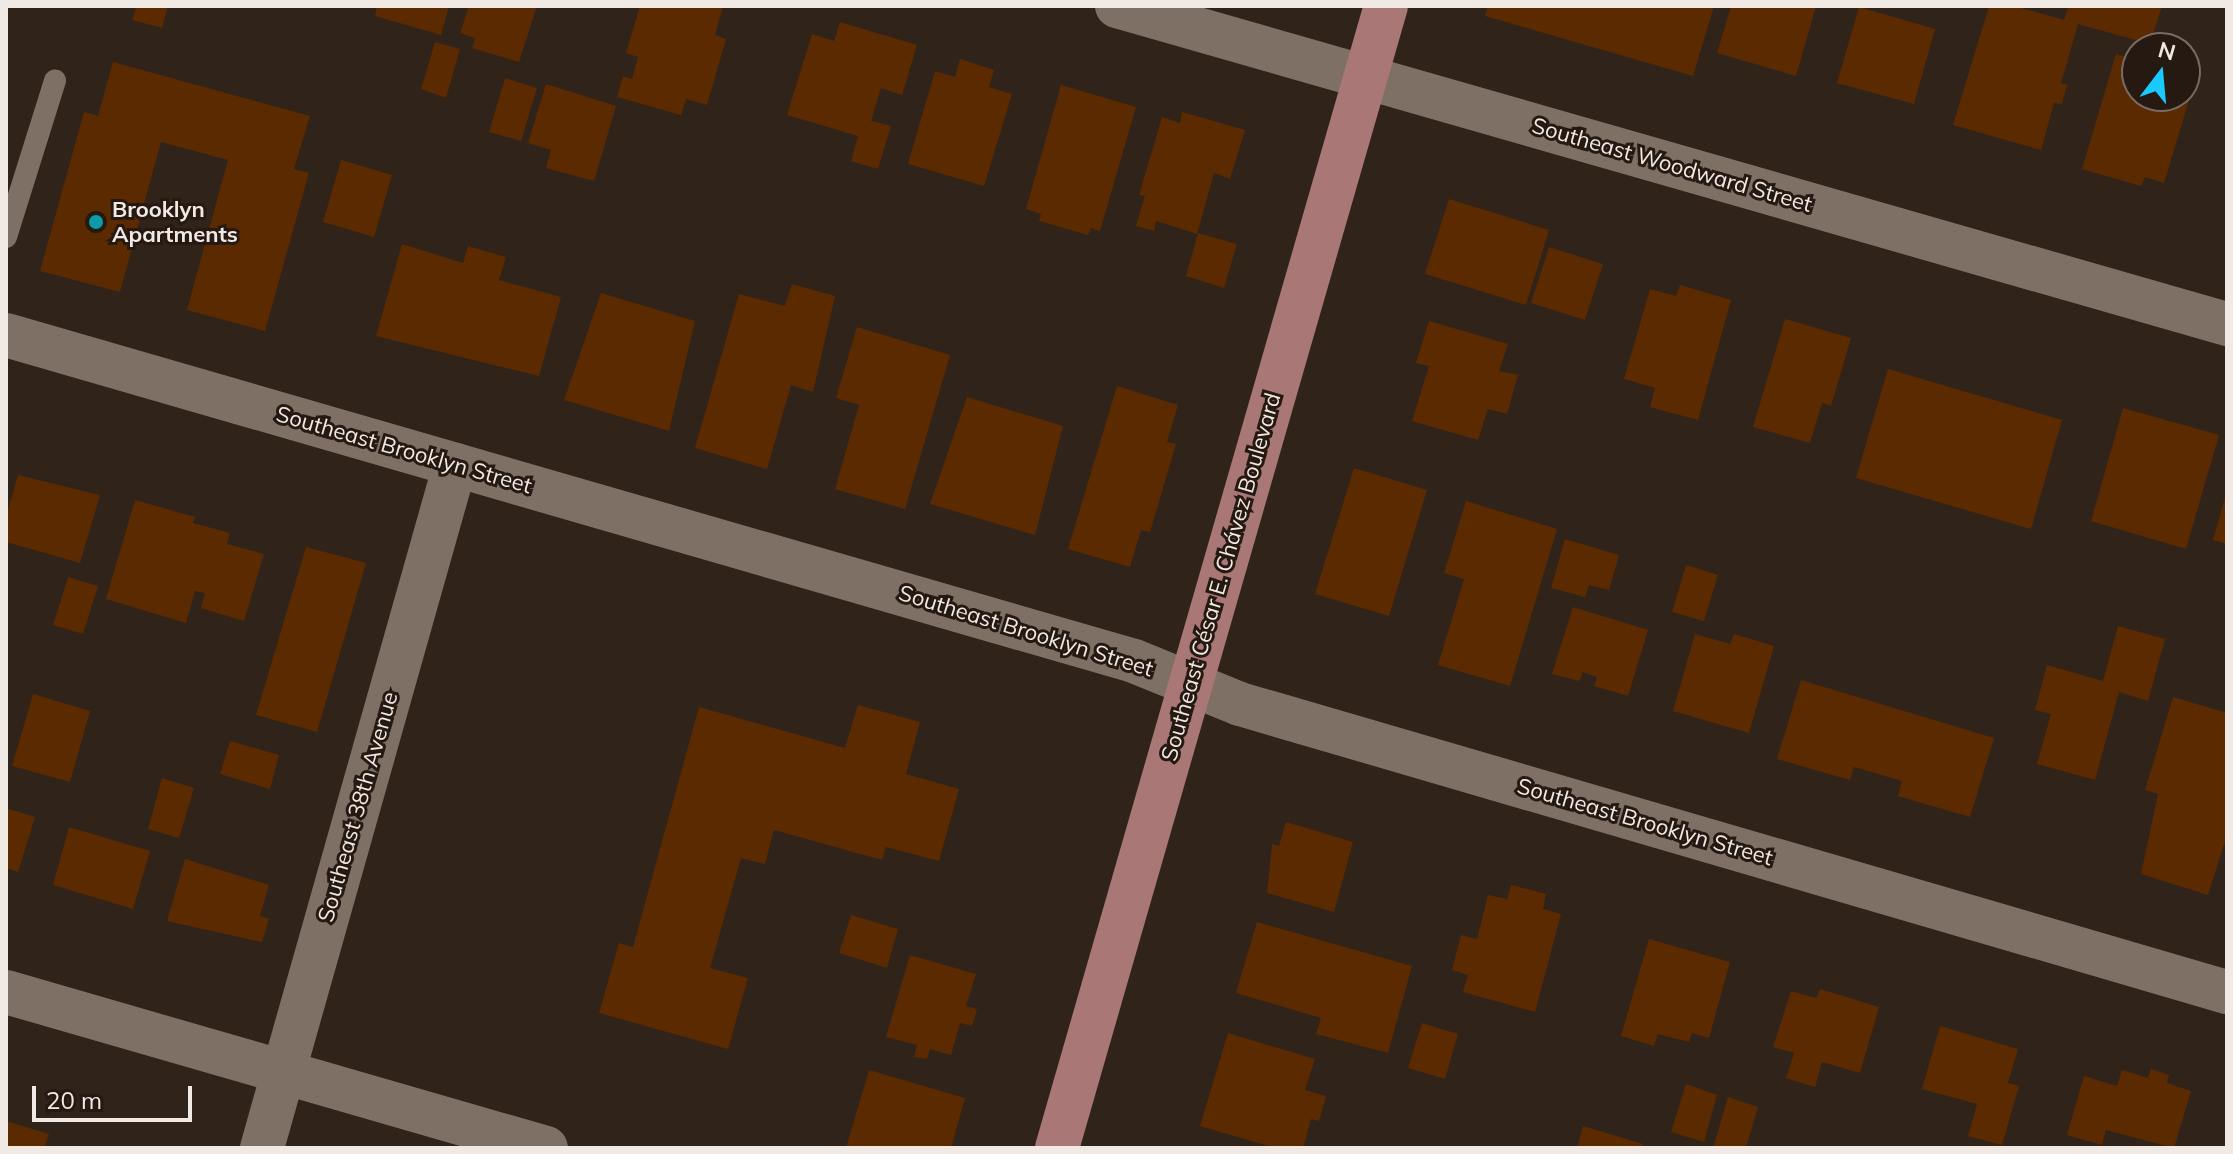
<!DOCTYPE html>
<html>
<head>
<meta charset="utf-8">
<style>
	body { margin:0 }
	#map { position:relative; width:2233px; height:1154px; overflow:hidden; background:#2f231a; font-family:Mulish,sans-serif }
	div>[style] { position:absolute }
	.building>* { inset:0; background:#5c2a01 }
	.lane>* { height:22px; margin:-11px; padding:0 11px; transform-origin:11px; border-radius:11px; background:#7e7065 }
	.street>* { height:44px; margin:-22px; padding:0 22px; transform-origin:22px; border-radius:22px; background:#7e7065 }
	.primary>* { height:44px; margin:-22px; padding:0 22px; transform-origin:22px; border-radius:22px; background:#a97776 }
	.dots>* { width:22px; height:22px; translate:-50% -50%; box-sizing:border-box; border:4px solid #251911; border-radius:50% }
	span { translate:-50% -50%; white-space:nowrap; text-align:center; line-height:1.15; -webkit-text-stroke:6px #251911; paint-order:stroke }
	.street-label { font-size:22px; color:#f1e9e3 }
	.poi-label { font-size:22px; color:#f1e9e3; font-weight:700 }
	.left { translate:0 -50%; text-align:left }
	.frame { position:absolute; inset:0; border:8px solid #f1e9e3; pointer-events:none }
	.north { position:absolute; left:2121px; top:32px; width:80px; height:80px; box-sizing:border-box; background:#251911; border:2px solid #776c65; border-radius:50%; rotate:16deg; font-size:22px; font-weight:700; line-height:32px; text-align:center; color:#f1e9e3 }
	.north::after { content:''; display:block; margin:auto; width:28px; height:36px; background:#1acafc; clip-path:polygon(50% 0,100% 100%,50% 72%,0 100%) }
	.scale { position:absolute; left:32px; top:1086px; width:160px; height:36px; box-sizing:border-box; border:4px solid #f1e9e3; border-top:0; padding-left:10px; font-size:24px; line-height:28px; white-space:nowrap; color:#f1e9e3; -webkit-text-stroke:6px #251911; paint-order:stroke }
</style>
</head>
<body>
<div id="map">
	<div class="building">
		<div style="clip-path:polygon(137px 6px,168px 6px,162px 28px,132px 20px)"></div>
		<div style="clip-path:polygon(377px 6px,449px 6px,441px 35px,375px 16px)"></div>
		<div style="clip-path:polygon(469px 6px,537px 6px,519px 62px,472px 48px,475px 38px,460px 33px)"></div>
		<div style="clip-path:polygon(640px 6px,723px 6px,715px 35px,726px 39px,707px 105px,686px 99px,681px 115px,617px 97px,623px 76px,632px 79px,638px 57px,626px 53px)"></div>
		<div style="clip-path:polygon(1488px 6px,1714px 6px,1693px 76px,1485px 16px)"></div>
		<div style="clip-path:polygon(1731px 6px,1816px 6px,1796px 76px,1717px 53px)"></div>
		<div style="clip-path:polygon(1989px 6px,2014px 6px,2064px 20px,2069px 6px,2162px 6px,2150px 44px,2078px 24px,2061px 83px,2067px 85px,2062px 104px,2054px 103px,2041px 150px,1953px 125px)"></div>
		<div style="clip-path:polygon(1859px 7px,1935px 29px,1914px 104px,1837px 83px)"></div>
		<div style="clip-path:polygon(840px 22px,917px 45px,902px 95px,881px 88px,871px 121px,891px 126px,878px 169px,851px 161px,858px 136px,787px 115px,812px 34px,834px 41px)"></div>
		<div style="clip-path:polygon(435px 42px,460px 49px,446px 98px,421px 89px)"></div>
		<div style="clip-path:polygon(2116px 54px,2137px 60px,2137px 96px,2185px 96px,2185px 74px,2196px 77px,2164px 183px,2145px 177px,2141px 186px,2082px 169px)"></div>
		<div style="clip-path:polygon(960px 59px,994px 70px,989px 87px,1012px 94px,984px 186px,908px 164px,935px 71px,955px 77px)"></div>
		<div style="clip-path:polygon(113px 62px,310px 116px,294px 169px,309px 173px,265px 331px,187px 310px,228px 160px,161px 142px,120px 292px,40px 271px,84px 112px,98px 116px)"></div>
		<div style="clip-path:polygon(505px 78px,537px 88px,521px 141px,489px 132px)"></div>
		<div style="clip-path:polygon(546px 84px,616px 106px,594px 181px,546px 168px,551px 150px,528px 143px)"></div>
		<div style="clip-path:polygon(1061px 85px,1136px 107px,1100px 231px,1091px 228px,1088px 235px,1039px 221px,1041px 214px,1026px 209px)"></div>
		<div style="clip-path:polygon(1182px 112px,1245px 130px,1230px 179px,1214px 173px,1197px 234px,1156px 221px,1154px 231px,1136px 226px,1145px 196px,1139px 195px,1162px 117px,1180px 123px)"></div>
		<div style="clip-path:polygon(341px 160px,392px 175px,374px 237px,323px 222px)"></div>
		<div style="clip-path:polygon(1449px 199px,1549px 230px,1526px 305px,1425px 274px)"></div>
		<div style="clip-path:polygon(1198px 233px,1237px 244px,1224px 288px,1186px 276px)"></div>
		<div style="clip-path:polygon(402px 244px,463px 263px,468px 246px,506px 257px,499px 280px,561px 297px,539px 376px,376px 336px)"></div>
		<div style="clip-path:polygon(1549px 247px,1603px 264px,1585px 320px,1531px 303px)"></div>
		<div style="clip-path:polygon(792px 284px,835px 296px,813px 392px,791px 385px,767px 469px,695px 448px,739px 294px,785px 306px)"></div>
		<div style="clip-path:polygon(1680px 285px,1731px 300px,1698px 420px,1650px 407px,1655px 388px,1624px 379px,1650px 289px,1676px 296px)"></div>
		<div style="clip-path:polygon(601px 293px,695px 321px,669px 431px,564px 400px)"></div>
		<div style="clip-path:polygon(1785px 319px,1851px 338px,1831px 406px,1822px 403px,1810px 443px,1753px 427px)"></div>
		<div style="clip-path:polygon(1429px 321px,1508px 344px,1499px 371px,1518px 375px,1507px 414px,1488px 409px,1478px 440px,1412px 421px,1429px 366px,1416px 363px)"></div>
		<div style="clip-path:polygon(857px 327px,950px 355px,905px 509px,835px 489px,859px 405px,836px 398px)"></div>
		<div style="clip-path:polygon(1888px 369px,2062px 420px,2031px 529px,1856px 478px)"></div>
		<div style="clip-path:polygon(1117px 386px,1178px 405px,1167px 442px,1176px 444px,1150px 532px,1141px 530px,1130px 567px,1068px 549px)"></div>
		<div style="clip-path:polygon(967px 397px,1063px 426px,1035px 535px,930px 504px)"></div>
		<div style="clip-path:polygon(2123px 408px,2219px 435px,2186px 549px,2091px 521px)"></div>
		<div style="clip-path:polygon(1354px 468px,1427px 490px,1389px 616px,1315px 594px)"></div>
		<div style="clip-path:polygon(18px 475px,100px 495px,80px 563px,6px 542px,6px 517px)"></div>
		<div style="clip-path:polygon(2226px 494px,2227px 494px,2227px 544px,2213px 540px)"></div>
		<div style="clip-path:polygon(135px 500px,195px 517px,193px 523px,230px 533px,227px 544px,264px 554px,244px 621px,201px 608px,205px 593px,195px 591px,186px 623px,106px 599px)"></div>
		<div style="clip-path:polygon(1466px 501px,1557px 529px,1510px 686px,1438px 665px,1464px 579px,1444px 573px)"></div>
		<div style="clip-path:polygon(1565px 539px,1619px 555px,1609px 590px,1589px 585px,1585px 597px,1551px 588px)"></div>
		<div style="clip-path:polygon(306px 547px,366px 563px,317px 732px,256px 715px)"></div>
		<div style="clip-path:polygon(1686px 565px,1718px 575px,1704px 621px,1672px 612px)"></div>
		<div style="clip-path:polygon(68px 577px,98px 586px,83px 634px,53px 625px)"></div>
		<div style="clip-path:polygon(1573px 607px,1648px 630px,1628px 696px,1594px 686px,1597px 677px,1583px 672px,1579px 681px,1552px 674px)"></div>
		<div style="clip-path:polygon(2118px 626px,2165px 639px,2148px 701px,2119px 692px,2095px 780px,2037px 764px,2051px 714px,2035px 710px,2047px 665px,2103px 681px)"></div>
		<div style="clip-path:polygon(1695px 634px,1730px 644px,1734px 634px,1774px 646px,1749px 733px,1673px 711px)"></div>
		<div style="clip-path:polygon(1801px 680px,1994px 738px,1970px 817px,1898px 796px,1902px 781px,1854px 767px,1850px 780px,1777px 759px)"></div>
		<div style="clip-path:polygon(33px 694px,90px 711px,70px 782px,12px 766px)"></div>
		<div style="clip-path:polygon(2173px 697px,2227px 713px,2227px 835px,2208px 895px,2141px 874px,2158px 794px,2145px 790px)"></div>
		<div style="clip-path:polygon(858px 705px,920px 722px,906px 774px,959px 789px,939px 861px,886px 847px,882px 860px,774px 830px,765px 864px,741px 858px,710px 968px,748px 978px,728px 1049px,599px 1013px,619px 943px,633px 947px,699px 707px,845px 748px)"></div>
		<div style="clip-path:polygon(230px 741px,279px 755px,270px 789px,220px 774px)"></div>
		<div style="clip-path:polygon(162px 778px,194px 788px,179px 838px,148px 829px)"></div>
		<div style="clip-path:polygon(6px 808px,35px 817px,18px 872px,6px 868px)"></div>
		<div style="clip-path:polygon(1286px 822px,1353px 842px,1334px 912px,1267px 893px,1272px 844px,1279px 846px)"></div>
		<div style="clip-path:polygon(69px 827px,150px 851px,133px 909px,53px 885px)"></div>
		<div style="clip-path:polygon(185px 859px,269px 885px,260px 916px,269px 919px,262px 942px,167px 921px)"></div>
		<div style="clip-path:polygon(1511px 885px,1546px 894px,1543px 909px,1561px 914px,1535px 1012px,1463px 992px,1468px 975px,1452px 970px,1461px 935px,1477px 939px,1488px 895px,1507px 899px)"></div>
		<div style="clip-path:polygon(851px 915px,898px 929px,887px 968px,839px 953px)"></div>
		<div style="clip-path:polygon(1257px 922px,1412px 966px,1388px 1053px,1316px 1034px,1321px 1018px,1236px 993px)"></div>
		<div style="clip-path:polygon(1649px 939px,1730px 962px,1709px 1038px,1692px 1033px,1689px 1042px,1658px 1034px,1654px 1046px,1621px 1036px)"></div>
		<div style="clip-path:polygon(910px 955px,976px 974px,966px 1006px,977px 1009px,972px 1026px,960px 1023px,951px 1055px,930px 1049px,927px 1059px,914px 1057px,917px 1045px,886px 1037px)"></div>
		<div style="clip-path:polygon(1820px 989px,1879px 1007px,1860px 1073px,1822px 1062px,1815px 1087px,1786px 1078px,1794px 1053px,1773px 1047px,1791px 991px,1816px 998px)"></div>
		<div style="clip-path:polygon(1422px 1023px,1458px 1034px,1445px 1079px,1408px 1068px)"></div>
		<div style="clip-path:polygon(1940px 1026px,2018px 1049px,2008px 1083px,2019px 1086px,2002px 1145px,1968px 1136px,1977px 1104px,1922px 1089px)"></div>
		<div style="clip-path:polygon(1228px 1033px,1315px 1059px,1305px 1090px,1326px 1096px,1319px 1121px,1311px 1119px,1303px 1148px,1275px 1148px,1200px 1126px)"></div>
		<div style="clip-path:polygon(2151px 1069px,2169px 1075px,2167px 1083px,2191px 1091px,2174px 1148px,2106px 1130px,2102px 1145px,2067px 1135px,2084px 1076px,2117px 1086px,2122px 1070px,2148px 1078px)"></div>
		<div style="clip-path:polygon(869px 1070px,965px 1098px,951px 1148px,846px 1148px)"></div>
		<div style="clip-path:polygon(1686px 1084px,1717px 1095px,1704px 1142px,1671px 1132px)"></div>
		<div style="clip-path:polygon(1728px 1097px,1758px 1107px,1746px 1148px,1713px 1148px)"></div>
		<div style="clip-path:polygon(6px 1121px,49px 1134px,44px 1148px,6px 1148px)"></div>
		<div style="clip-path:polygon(1583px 1126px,1643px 1144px,1641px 1148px,1577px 1148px)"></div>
	</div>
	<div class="lane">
		<div style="left:6px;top:237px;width:164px;rotate:-72.6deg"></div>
	</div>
	<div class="street">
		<div style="left:1117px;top:6px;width:1155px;rotate:15.99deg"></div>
		<div style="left:6px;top:335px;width:1174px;rotate:16.12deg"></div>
		<div style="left:1134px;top:661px;width:114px;rotate:22.1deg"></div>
		<div style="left:1240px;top:704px;width:1028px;rotate:16.27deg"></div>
		<div style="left:6px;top:992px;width:562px;rotate:16.11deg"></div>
		<div style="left:262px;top:1148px;width:710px;rotate:-74.22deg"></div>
	</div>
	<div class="primary">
		<div style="left:1057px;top:1148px;width:1188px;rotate:-73.93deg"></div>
	</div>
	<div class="dots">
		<div style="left:96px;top:222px;background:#0f9aa8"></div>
	</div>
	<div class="street-label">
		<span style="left:1672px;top:165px;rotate:16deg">Southeast Woodward Street</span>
		<span style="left:404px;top:450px;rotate:16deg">Southeast Brooklyn Street</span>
		<span style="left:1221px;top:577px;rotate:-74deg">Southeast César E. Chávez Boulevard</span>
		<span style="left:1026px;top:631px;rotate:17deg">Southeast Brooklyn Street</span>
		<span style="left:358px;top:807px;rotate:-74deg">Southeast 38th Avenue</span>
		<span style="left:1645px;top:822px;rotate:16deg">Southeast Brooklyn Street</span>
	</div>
	<div class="poi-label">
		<span class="left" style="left:112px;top:222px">Brooklyn<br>Apartments</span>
	</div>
	<div class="frame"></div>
	<div class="north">N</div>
	<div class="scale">20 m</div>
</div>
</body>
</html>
